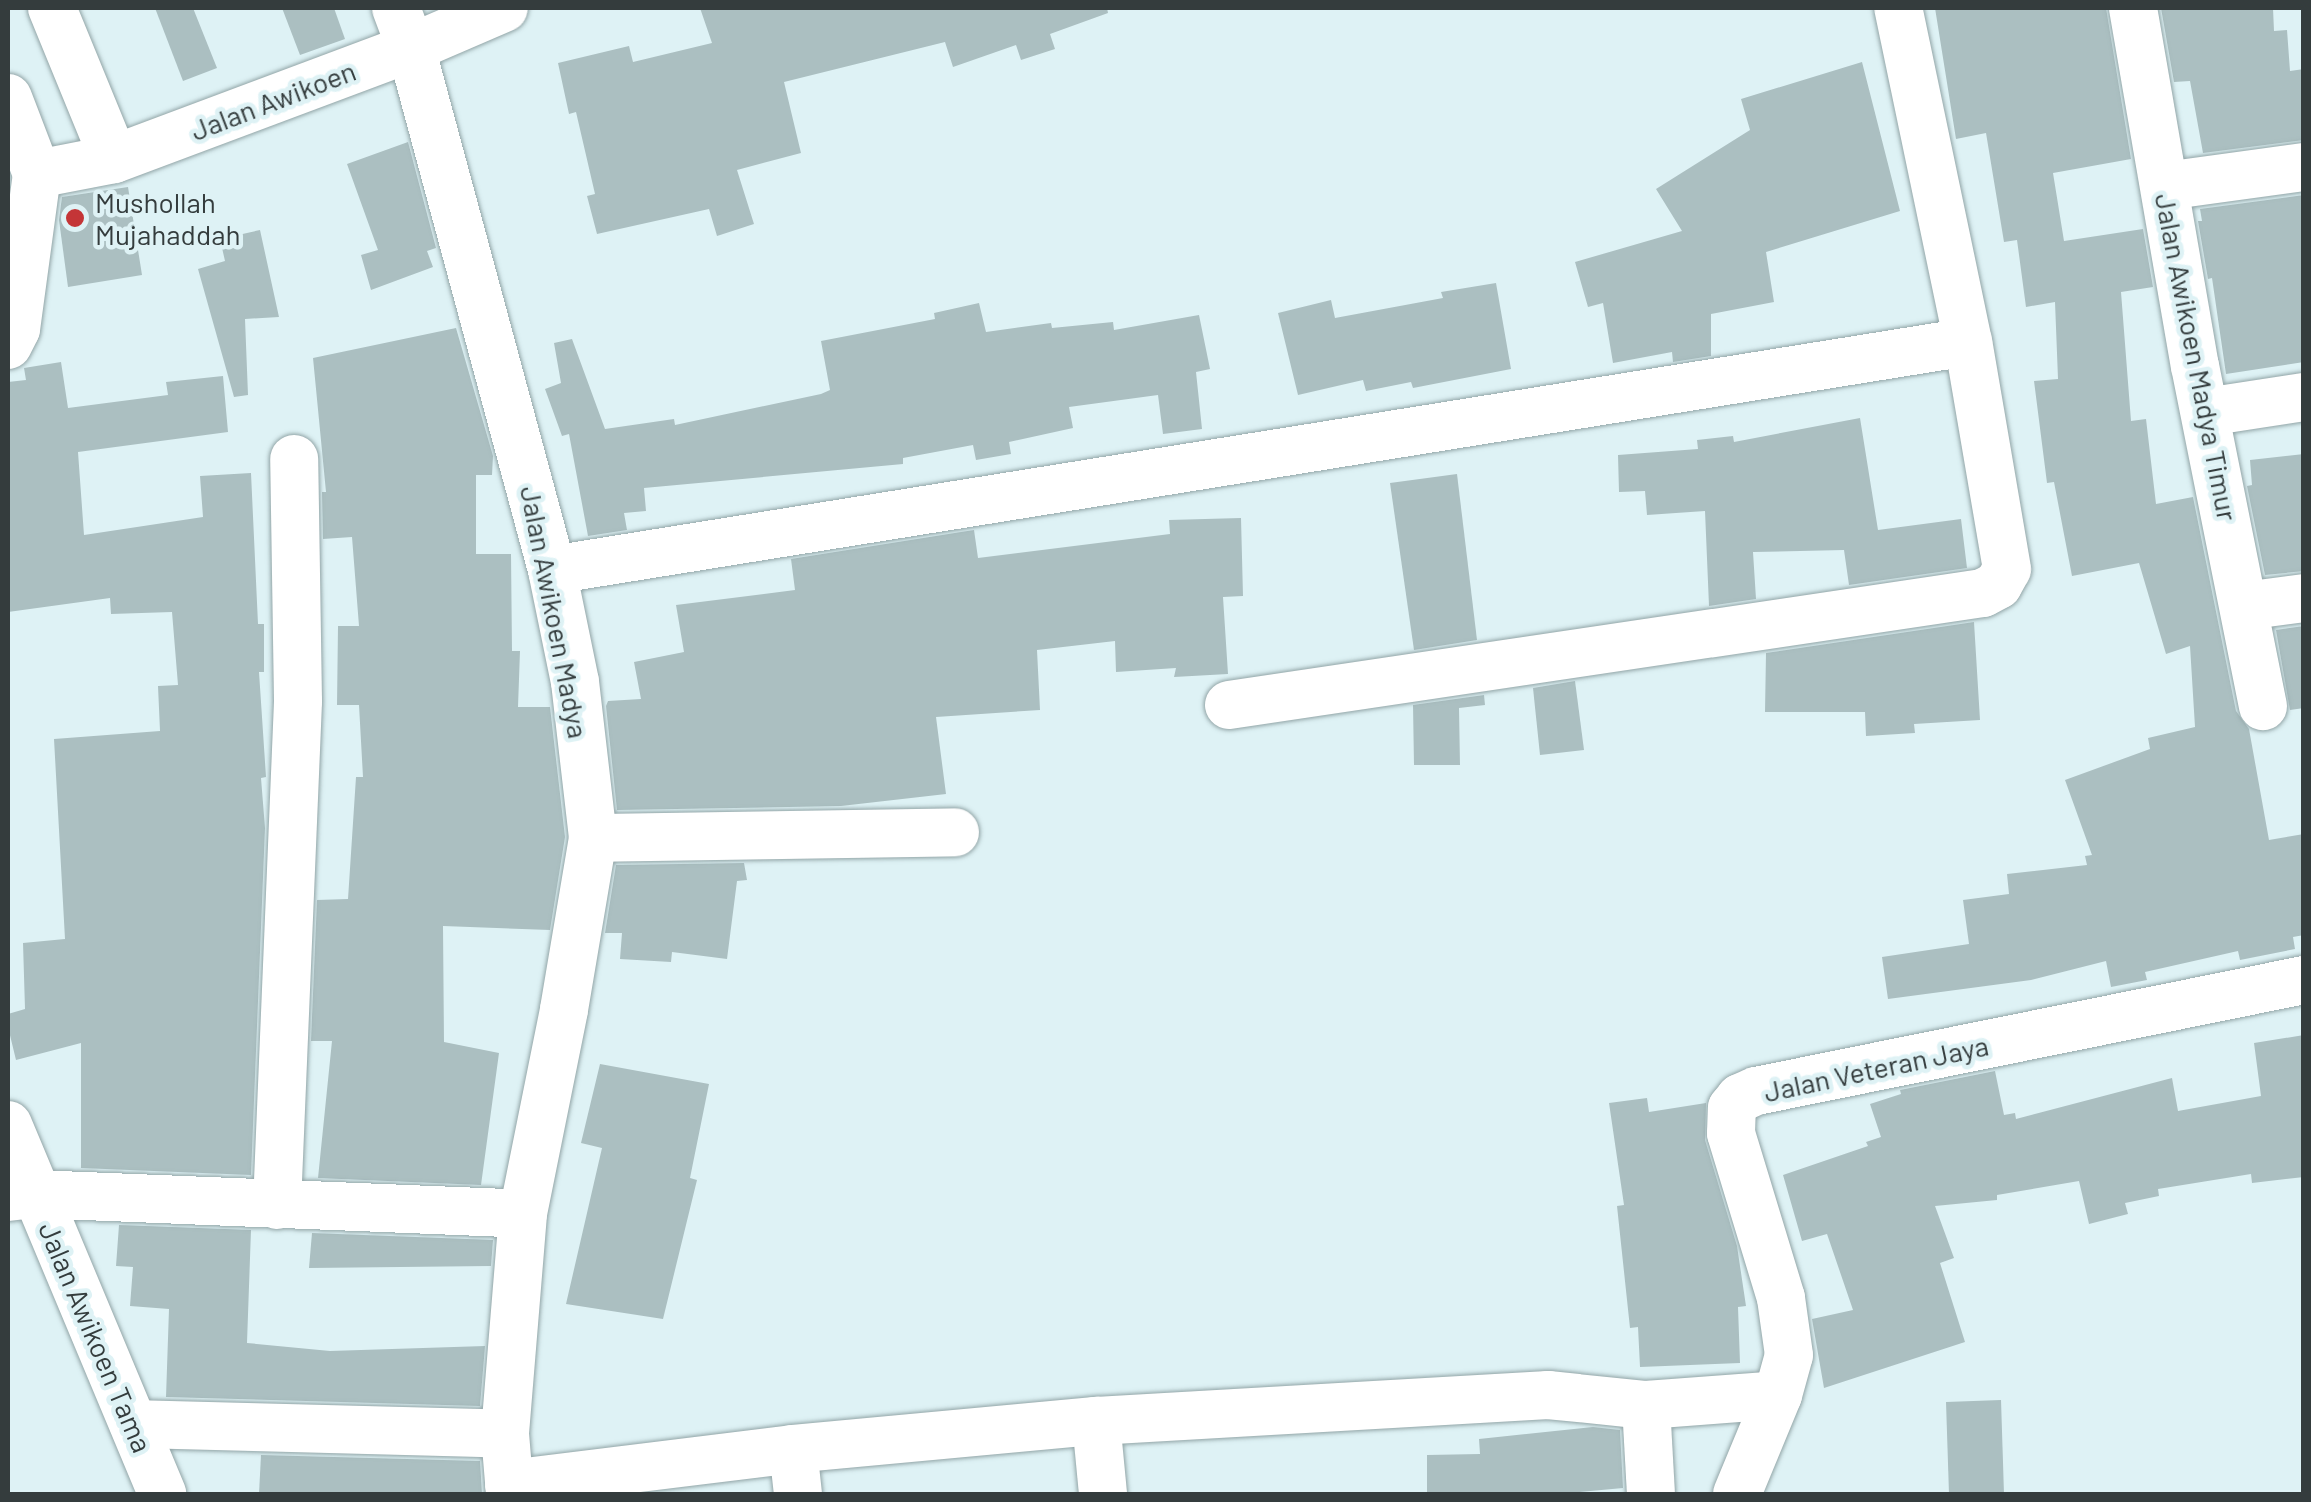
<!DOCTYPE html>
<html>
<head>
<meta charset="utf-8">
<style>
	body { margin:0 }
	#map { position:relative; width:2311px; height:1502px; overflow:hidden; background:#def2f5; font-family:Barlow,sans-serif }
	div>[style] { position:absolute }
	.building>* { inset:0; background:#abbfc1 }
	.roads { filter:drop-shadow(0 0 2px #92a5a7) drop-shadow(0 0 2px #92a5a7) }
	.minor>* { height:48px; margin:-24px; padding:0 24px; transform-origin:24px; border-radius:24px; background:#fff }
	.dots>* { width:28px; height:28px; translate:-50% -50%; box-sizing:border-box; border:5px solid #def2f5; border-radius:50% }
	span { translate:-50% -50%; white-space:nowrap; text-align:center; line-height:1.15; -webkit-text-stroke:9px #def2f5; paint-order:stroke }
	.street-label { font-size:28px; color:#343c3d }
	.poi-label { font-size:28px; color:#343c3d }
	.left { translate:0 -50%; text-align:left }
	.frame { position:absolute; inset:0; border:10px solid #343c3d; pointer-events:none }
</style>
</head>
<body>
<div id="map">
	<div class="building">
		<div style="clip-path:polygon(155px 8px,193px 8px,217px 68px,183px 81px)"></div>
		<div style="clip-path:polygon(282px 8px,334px 8px,345px 39px,300px 55px)"></div>
		<div style="clip-path:polygon(700px 8px,1107px 8px,1108px 13px,1050px 34px,1055px 49px,1021px 60px,1016px 45px,953px 67px,945px 42px,784px 82px,801px 153px,737px 170px,754px 224px,717px 236px,709px 209px,597px 234px,587px 196px,595px 194px,576px 112px,569px 114px,558px 63px,629px 46px,633px 62px,712px 43px)"></div>
		<div style="clip-path:polygon(1935px 8px,2106px 8px,2131px 159px,2053px 173px,2064px 241px,2143px 229px,2153px 287px,2121px 292px,2131px 421px,2146px 419px,2156px 504px,2193px 497px,2236px 711px,2249px 729px,2269px 840px,2304px 834px,2304px 935px,2293px 937px,2295px 949px,2240px 960px,2238px 951px,2145px 972px,2147px 980px,2111px 987px,2106px 961px,2031px 980px,1888px 999px,1882px 957px,1969px 944px,1963px 900px,2009px 894px,2007px 874px,2087px 865px,2085px 856px,2092px 855px,2065px 780px,2150px 749px,2148px 738px,2195px 727px,2190px 646px,2166px 654px,2139px 563px,2072px 576px,2054px 482px,2047px 483px,2034px 381px,2058px 379px,2055px 302px,2026px 307px,2017px 240px,2004px 242px,1986px 133px,1956px 139px)"></div>
		<div style="clip-path:polygon(2161px 8px,2273px 8px,2274px 31px,2287px 30px,2290px 71px,2304px 69px,2304px 140px,2203px 153px,2190px 81px,2174px 82px)"></div>
		<div style="clip-path:polygon(1862px 62px,1900px 211px,1766px 252px,1774px 302px,1711px 314px,1711px 356px,1673px 362px,1672px 352px,1613px 363px,1603px 303px,1588px 307px,1575px 262px,1682px 231px,1656px 189px,1750px 130px,1741px 99px)"></div>
		<div style="clip-path:polygon(408px 142px,436px 248px,427px 251px,433px 267px,371px 290px,361px 255px,378px 250px,347px 164px)"></div>
		<div style="clip-path:polygon(128px 187px,142px 275px,68px 287px,59px 220px,62px 197px)"></div>
		<div style="clip-path:polygon(2304px 195px,2304px 362px,2226px 374px,2212px 278px,2208px 279px,2198px 221px,2202px 221px,2200px 209px)"></div>
		<div style="clip-path:polygon(260px 230px,279px 317px,245px 319px,248px 395px,234px 397px,198px 269px,225px 261px,220px 239px)"></div>
		<div style="clip-path:polygon(1496px 283px,1511px 369px,1413px 388px,1411px 382px,1366px 391px,1363px 380px,1298px 395px,1278px 313px,1331px 300px,1335px 318px,1443px 298px,1441px 292px)"></div>
		<div style="clip-path:polygon(979px 303px,986px 332px,1051px 323px,1052px 328px,1113px 322px,1114px 330px,1199px 315px,1210px 369px,1196px 372px,1202px 429px,1163px 434px,1158px 395px,1069px 407px,1073px 428px,1009px 442px,1011px 454px,976px 460px,973px 445px,903px 458px,903px 464px,644px 488px,646px 511px,624px 513px,627px 530px,588px 536px,569px 434px,562px 436px,545px 389px,561px 383px,554px 343px,572px 339px,605px 429px,674px 419px,675px 425px,821px 394px,830px 390px,821px 341px,935px 319px,934px 313px)"></div>
		<div style="clip-path:polygon(456px 328px,493px 456px,492px 475px,476px 475px,476px 554px,511px 554px,512px 651px,520px 651px,518px 707px,550px 707px,565px 837px,550px 930px,443px 926px,444px 1042px,499px 1053px,481px 1185px,318px 1178px,332px 1041px,311px 1041px,317px 900px,348px 899px,356px 777px,363px 777px,359px 705px,337px 705px,338px 626px,359px 626px,352px 537px,323px 539px,322px 492px,326px 492px,313px 358px)"></div>
		<div style="clip-path:polygon(61px 362px,68px 408px,168px 395px,166px 382px,223px 376px,228px 432px,78px 452px,84px 535px,203px 517px,200px 476px,251px 473px,258px 624px,264px 624px,264px 672px,259px 672px,266px 777px,261px 778px,265px 828px,251px 1175px,81px 1168px,81px 1043px,16px 1060px,8px 1027px,8px 1014px,25px 1009px,23px 943px,65px 939px,54px 739px,160px 731px,158px 686px,178px 685px,172px 612px,111px 614px,110px 598px,8px 612px,8px 382px,26px 380px,24px 368px)"></div>
		<div style="clip-path:polygon(1860px 418px,1878px 530px,1961px 519px,1967px 568px,1849px 585px,1844px 550px,1753px 552px,1756px 599px,1709px 606px,1705px 511px,1647px 515px,1645px 491px,1619px 492px,1618px 455px,1698px 449px,1697px 440px,1733px 436px,1734px 442px)"></div>
		<div style="clip-path:polygon(2304px 454px,2304px 571px,2265px 575px,2247px 486px,2252px 485px,2250px 460px)"></div>
		<div style="clip-path:polygon(1457px 474px,1477px 640px,1414px 650px,1390px 483px)"></div>
		<div style="clip-path:polygon(1241px 518px,1243px 596px,1223px 597px,1228px 674px,1174px 677px,1176px 668px,1116px 672px,1115px 641px,1037px 650px,1040px 710px,936px 717px,946px 794px,841px 806px,617px 810px,606px 706px,608px 701px,641px 699px,634px 662px,684px 652px,676px 605px,795px 590px,791px 559px,961px 532px,974px 530px,978px 558px,1170px 534px,1169px 520px)"></div>
		<div style="clip-path:polygon(1974px 622px,1980px 720px,1914px 724px,1915px 733px,1866px 736px,1865px 712px,1765px 712px,1766px 653px)"></div>
		<div style="clip-path:polygon(2304px 626px,2304px 708px,2290px 710px,2276px 630px)"></div>
		<div style="clip-path:polygon(1575px 681px,1584px 750px,1540px 755px,1533px 688px)"></div>
		<div style="clip-path:polygon(1484px 695px,1485px 705px,1459px 708px,1460px 765px,1414px 765px,1413px 705px)"></div>
		<div style="clip-path:polygon(744px 863px,747px 880px,737px 881px,727px 959px,672px 952px,671px 962px,620px 959px,622px 933px,605px 933px,616px 865px)"></div>
		<div style="clip-path:polygon(2304px 1035px,2304px 1177px,2252px 1183px,2251px 1174px,2158px 1189px,2159px 1196px,2125px 1203px,2128px 1214px,2089px 1224px,2079px 1181px,1997px 1195px,1997px 1200px,1935px 1206px,1954px 1258px,1940px 1263px,1965px 1342px,1824px 1388px,1812px 1319px,1853px 1310px,1827px 1234px,1802px 1241px,1783px 1175px,1868px 1146px,1866px 1142px,1881px 1137px,1870px 1104px,1901px 1094px,1900px 1090px,1995px 1071px,2004px 1115px,2015px 1113px,2016px 1119px,2172px 1078px,2178px 1111px,2261px 1096px,2254px 1043px)"></div>
		<div style="clip-path:polygon(600px 1064px,709px 1084px,690px 1178px,697px 1180px,663px 1319px,566px 1304px,602px 1148px,581px 1143px)"></div>
		<div style="clip-path:polygon(1647px 1098px,1649px 1112px,1706px 1103px,1705px 1140px,1737px 1246px,1746px 1306px,1738px 1307px,1740px 1363px,1640px 1367px,1638px 1327px,1630px 1328px,1617px 1206px,1624px 1205px,1609px 1103px)"></div>
		<div style="clip-path:polygon(119px 1225px,251px 1230px,247px 1343px,330px 1351px,485px 1346px,480px 1406px,166px 1397px,169px 1309px,130px 1306px,133px 1267px,116px 1266px)"></div>
		<div style="clip-path:polygon(312px 1233px,493px 1240px,491px 1266px,309px 1268px)"></div>
		<div style="clip-path:polygon(2001px 1400px,2004px 1494px,1949px 1494px,1946px 1402px)"></div>
		<div style="clip-path:polygon(1593px 1427px,1620px 1430px,1623px 1488px,1558px 1494px,1427px 1494px,1427px 1455px,1480px 1454px,1479px 1439px)"></div>
		<div style="clip-path:polygon(261px 1455px,480px 1461px,482px 1494px,259px 1494px)"></div>
	</div>
	<div class="roads">
		<div class="minor">
			<div style="left:52px;top:8px;width:163px;rotate:67.7deg"></div>
			<div style="left:396px;top:8px;width:43px;rotate:69.4deg"></div>
			<div style="left:411px;top:48px;width:541px;rotate:74.88deg"></div>
			<div style="left:552px;top:570px;width:114px;rotate:78.4deg"></div>
			<div style="left:575px;top:682px;width:157px;rotate:83.4deg"></div>
			<div style="left:593px;top:838px;width:174px;rotate:99.6deg"></div>
			<div style="left:564px;top:1010px;width:208px;rotate:101.4deg"></div>
			<div style="left:523px;top:1214px;width:221px;rotate:94.7deg"></div>
			<div style="left:505px;top:1434px;width:60px;rotate:85.2deg"></div>
			<div style="left:2133px;top:8px;width:363px;rotate:80.2deg"></div>
			<div style="left:2195px;top:366px;width:347px;rotate:78.7deg"></div>
			<div style="left:8px;top:98px;width:81px;rotate:69.1deg"></div>
			<div style="left:37px;top:174px;width:156px;rotate:97.7deg"></div>
			<div style="left:16px;top:329px;width:18px;rotate:117deg"></div>
			<div style="left:37px;top:174px;width:78px;rotate:-11deg"></div>
			<div style="left:114px;top:159px;width:317px;rotate:-20.5deg"></div>
			<div style="left:411px;top:48px;width:101px;rotate:-23.3deg"></div>
			<div style="left:2165px;top:186px;width:140px;rotate:-7.8deg"></div>
			<div style="left:2206px;top:412px;width:99px;rotate:-8.7deg"></div>
			<div style="left:552px;top:570px;width:1434px;rotate:-9.15deg"></div>
			<div style="left:2244px;top:606px;width:61px;rotate:-7.6deg"></div>
			<div style="left:1229px;top:705px;width:762px;rotate:-8.45deg"></div>
			<div style="left:1983px;top:593px;width:17px;rotate:-28deg"></div>
			<div style="left:1998px;top:585px;width:18px;rotate:-61deg"></div>
			<div style="left:2007px;top:569px;width:230px;rotate:-99.7deg"></div>
			<div style="left:1968px;top:342px;width:341px;rotate:-101.8deg"></div>
			<div style="left:593px;top:838px;width:362px;rotate:-0.9deg"></div>
			<div style="left:8px;top:1125px;width:400px;rotate:67.3deg"></div>
			<div style="left:8px;top:1197px;width:26px;rotate:-7deg"></div>
			<div style="left:34px;top:1194px;width:489px;rotate:2.3deg"></div>
			<div style="left:277px;top:1205px;width:504px;rotate:-87.61deg"></div>
			<div style="left:298px;top:701px;width:242px;rotate:-90.9deg"></div>
			<div style="left:1646px;top:1405px;width:89px;rotate:86.8deg"></div>
			<div style="left:1096px;top:1421px;width:73px;rotate:84.5deg"></div>
			<div style="left:135px;top:1424px;width:370px;rotate:1.5deg"></div>
			<div style="left:793px;top:1449px;width:45px;rotate:83.7deg"></div>
			<div style="left:509px;top:1484px;width:286px;rotate:-7deg"></div>
			<div style="left:793px;top:1449px;width:304px;rotate:-5.3deg"></div>
			<div style="left:1096px;top:1421px;width:453px;rotate:-3.3deg"></div>
			<div style="left:1548px;top:1395px;width:99px;rotate:5.8deg"></div>
			<div style="left:1646px;top:1405px;width:132px;rotate:-4.3deg"></div>
			<div style="left:1737px;top:1494px;width:107px;rotate:-67.5deg"></div>
			<div style="left:1778px;top:1395px;width:41px;rotate:-74.6deg"></div>
			<div style="left:1789px;top:1355px;width:58px;rotate:-98deg"></div>
			<div style="left:1781px;top:1298px;width:172px;rotate:-106.9deg"></div>
			<div style="left:1731px;top:1133px;width:25px;rotate:-88deg"></div>
			<div style="left:1732px;top:1108px;width:13px;rotate:-51deg"></div>
			<div style="left:1740px;top:1098px;width:17px;rotate:-24deg"></div>
			<div style="left:1756px;top:1091px;width:559px;rotate:-11.45deg"></div>
		</div>
	</div>
	<div class="dots">
		<div style="left:75px;top:218px;background:#c43537"></div>
	</div>
	<div class="street-label">
		<span style="left:273px;top:100px;rotate:-21deg">Jalan Awikoen</span>
		<span style="left:2197px;top:357px;rotate:79deg">Jalan Awikoen Madya Timur</span>
		<span style="left:555px;top:612px;rotate:79deg">Jalan Awikoen Madya</span>
		<span style="left:1876px;top:1068px;rotate:-12deg">Jalan Veteran Jaya</span>
		<span style="left:96px;top:1337px;rotate:67deg">Jalan Awikoen Tama</span>
	</div>
	<div class="poi-label">
		<span class="left" style="left:95px;top:218px">Mushollah<br>Mujahaddah</span>
	</div>
	<div class="frame"></div>
</div>
</body>
</html>
